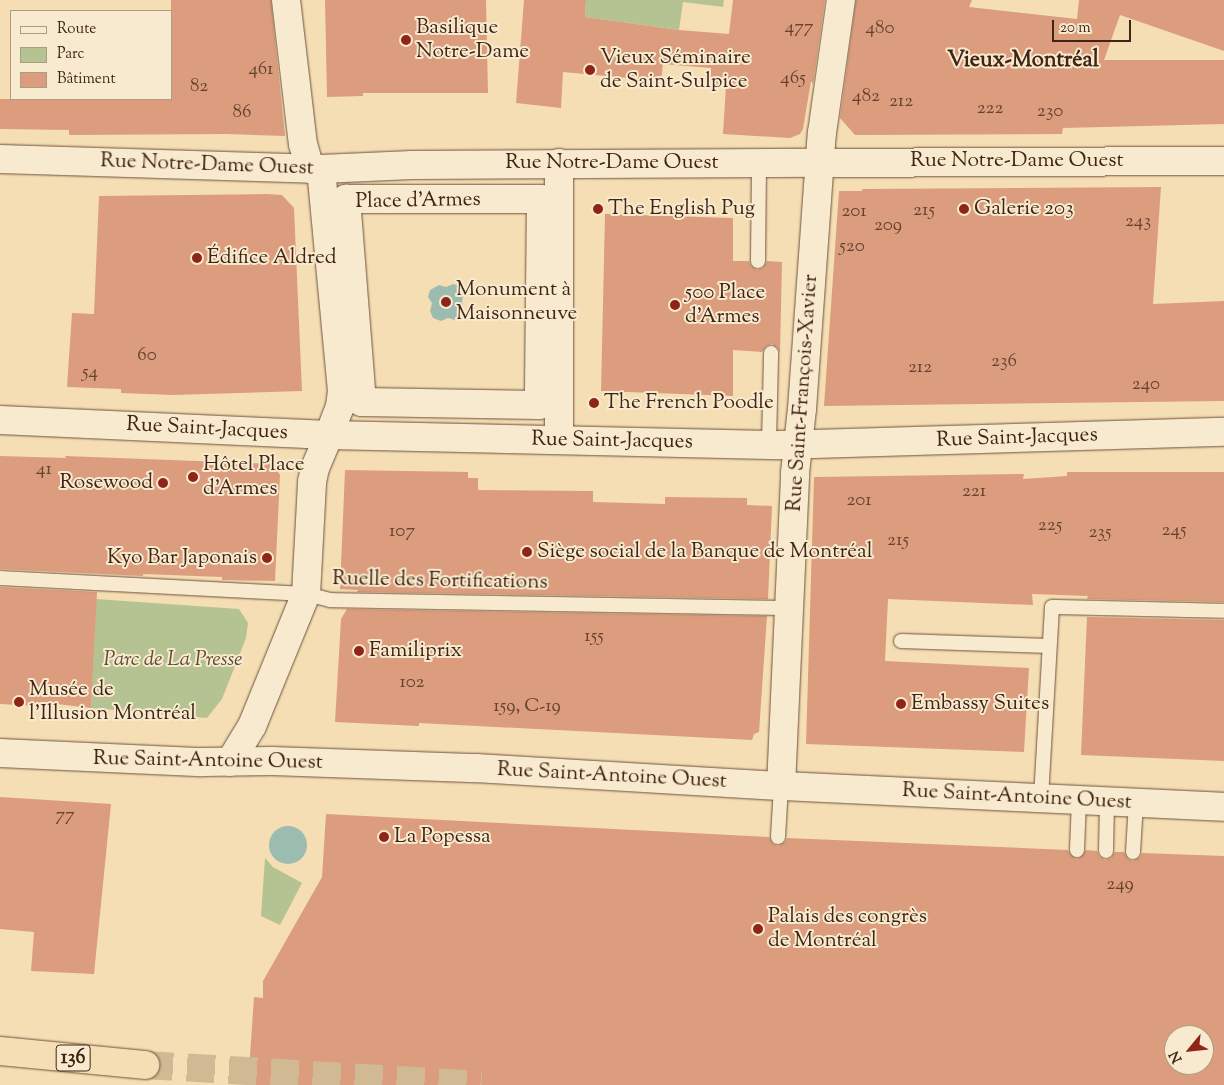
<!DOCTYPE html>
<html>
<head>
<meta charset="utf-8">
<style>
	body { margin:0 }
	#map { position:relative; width:1224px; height:1085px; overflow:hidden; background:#f5deb4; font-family:"Sorts Mill Goudy",serif }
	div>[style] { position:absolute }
	.green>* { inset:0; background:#b5c292 }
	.water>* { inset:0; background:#9cbcaf }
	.round { border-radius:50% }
	.building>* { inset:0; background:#db9d7e }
	.highway-tunnel>* { height:28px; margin-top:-14px; transform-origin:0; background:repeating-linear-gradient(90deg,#d1b994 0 28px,transparent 0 42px) }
	.roads { filter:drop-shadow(0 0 1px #6d523d) drop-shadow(0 0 1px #6d523d) }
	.lane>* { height:14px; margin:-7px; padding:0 7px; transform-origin:7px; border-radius:7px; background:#f8eace }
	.street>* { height:28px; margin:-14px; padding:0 14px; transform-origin:14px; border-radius:14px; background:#f8eace }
	.secondary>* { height:28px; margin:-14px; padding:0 14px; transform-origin:14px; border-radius:14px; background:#f8eace }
	.highway>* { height:28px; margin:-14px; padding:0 14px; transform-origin:14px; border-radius:14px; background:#f5deb4 }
	.dots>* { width:14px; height:14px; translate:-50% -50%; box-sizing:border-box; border:2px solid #f8eace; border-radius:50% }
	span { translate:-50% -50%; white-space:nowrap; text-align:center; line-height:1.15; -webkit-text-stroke:4px #f8eace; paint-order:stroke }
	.number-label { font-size:19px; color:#67422f }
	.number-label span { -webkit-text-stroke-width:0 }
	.shield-label span { padding:1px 4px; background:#f8eace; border:1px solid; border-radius:4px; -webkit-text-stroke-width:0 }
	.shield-label { font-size:20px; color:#402415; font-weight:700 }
	.poi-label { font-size:21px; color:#402415 }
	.left { translate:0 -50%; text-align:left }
	.right { translate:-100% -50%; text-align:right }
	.street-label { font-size:21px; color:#402415 }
	.park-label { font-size:21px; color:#5d4c34; font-style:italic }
	.neighbourhood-label { font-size:22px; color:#402415; font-weight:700 }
	.legend { position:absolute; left:10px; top:10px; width:162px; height:90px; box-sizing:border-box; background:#f8eace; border:1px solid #ae9b84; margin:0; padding:6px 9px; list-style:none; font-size:15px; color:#402415 }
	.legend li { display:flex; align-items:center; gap:10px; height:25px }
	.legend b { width:25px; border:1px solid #ae9b84 }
	.north { position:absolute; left:1164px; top:1025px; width:50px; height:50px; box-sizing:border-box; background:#f8eace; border:1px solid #ae9b84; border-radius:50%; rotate:242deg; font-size:14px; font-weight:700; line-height:20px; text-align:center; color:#402415 }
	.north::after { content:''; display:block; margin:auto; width:18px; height:22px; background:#8f2418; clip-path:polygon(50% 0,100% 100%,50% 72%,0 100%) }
	.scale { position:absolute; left:1052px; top:20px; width:79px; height:22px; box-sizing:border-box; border:2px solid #402415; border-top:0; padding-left:6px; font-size:15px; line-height:18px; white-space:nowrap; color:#402415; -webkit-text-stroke:4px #f8eace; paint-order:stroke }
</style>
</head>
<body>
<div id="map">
	<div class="green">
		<div style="clip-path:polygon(586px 0,724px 0,723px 7px,683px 2px,679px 30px,585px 17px)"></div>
		<div style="clip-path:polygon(96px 599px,239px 609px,248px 623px,246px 638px,222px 699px,207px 718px,91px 708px)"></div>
		<div style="clip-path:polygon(265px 858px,273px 867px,302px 883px,280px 925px,261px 916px)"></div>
	</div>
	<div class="water">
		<div style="clip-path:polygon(453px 284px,460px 286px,464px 292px,462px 302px,464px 314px,455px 320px,448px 318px,441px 321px,433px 318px,430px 311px,432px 303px,428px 297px,430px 290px,439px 285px,446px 287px)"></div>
		<div class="round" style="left:269px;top:826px;width:38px;height:38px"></div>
	</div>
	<div class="building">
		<div style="clip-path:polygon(171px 0,271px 0,285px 136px,226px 134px,69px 135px,69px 130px,0 129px,0 99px,171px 99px)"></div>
		<div style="clip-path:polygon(325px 0,486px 0,488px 93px,363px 93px,363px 96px,327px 97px)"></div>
		<div style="clip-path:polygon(524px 0,586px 0,585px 17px,679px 30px,729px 34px,733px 0,825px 0,813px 84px,811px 81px,803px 129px,800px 134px,790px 138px,723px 134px,726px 86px,709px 84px,711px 68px,663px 64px,661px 81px,563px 72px,561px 108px,516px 103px)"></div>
		<div style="clip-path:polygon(856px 0,972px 0,969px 7px,1077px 19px,1079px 0,1224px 0,1224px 51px,1120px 15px,1104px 60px,1224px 60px,1224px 124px,1063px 128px,1062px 134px,855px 135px,840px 118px)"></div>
		<div style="clip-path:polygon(1161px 187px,1153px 304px,1224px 301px,1224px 401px,824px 406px,839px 191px,862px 191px,862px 189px)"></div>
		<div style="clip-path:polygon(267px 194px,282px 195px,294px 208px,302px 391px,174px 395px,121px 393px,121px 389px,67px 387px,72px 313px,94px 314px,99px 196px)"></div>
		<div style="clip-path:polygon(605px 214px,733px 218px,733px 261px,749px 261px,751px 266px,757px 270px,763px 268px,767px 261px,782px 262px,780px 353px,778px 348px,772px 344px,766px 346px,762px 352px,733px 350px,733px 396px,601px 391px)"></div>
		<div style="clip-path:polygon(0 456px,66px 458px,65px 456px,273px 464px,280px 475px,275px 581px,222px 580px,222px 577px,143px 574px,143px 576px,0 569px)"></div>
		<div style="clip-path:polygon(345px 470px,468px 472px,468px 478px,478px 478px,478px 490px,593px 491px,593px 502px,665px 504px,665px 497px,747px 498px,747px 505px,772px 506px,768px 599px,357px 592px,358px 590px,340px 589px)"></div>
		<div style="clip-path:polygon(1067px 472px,1224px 472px,1224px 602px,1087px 599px,1088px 596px,1032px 594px,1033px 605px,888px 599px,885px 661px,1029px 668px,1024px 752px,806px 744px,814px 477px,1024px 474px,1023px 479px,1067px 476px)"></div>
		<div style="clip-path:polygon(0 587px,97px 592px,91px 708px,57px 704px,55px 707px,0 704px)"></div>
		<div style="clip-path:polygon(347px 609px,767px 616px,759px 732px,754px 734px,752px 740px,419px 723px,419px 726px,335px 722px,341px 619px)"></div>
		<div style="clip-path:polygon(1087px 617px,1224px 620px,1224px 761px,1081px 755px)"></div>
		<div style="clip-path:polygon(0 797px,111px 804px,94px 974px,31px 971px,34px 932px,0 929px)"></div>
		<div style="clip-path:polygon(evenodd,326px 814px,769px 837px,773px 844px,778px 846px,785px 842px,787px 838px,1068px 850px,1070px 854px,1076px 859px,1081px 857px,1086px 850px,1097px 851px,1099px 856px,1105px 860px,1111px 858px,1115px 852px,1124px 852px,1128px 859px,1133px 861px,1140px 857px,1142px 853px,1224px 856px,1224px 1085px,248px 1085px,254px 997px,263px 998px,263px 981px,322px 877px,326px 814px,1174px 1035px,1204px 1035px,1204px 1065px,1174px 1065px,1174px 1035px)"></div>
	</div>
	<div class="highway-tunnel">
		<div style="left:145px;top:1065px;width:337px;rotate:3.4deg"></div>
	</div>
	<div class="roads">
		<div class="lane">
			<div style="left:758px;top:261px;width:99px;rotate:-89.4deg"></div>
			<div style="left:769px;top:444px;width:91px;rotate:-88.7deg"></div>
			<div style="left:0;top:578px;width:306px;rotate:3deg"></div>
			<div style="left:306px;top:594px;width:25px;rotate:14deg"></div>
			<div style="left:330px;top:600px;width:460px;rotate:1deg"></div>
			<div style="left:901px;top:641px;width:148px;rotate:1.9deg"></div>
			<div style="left:1041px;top:798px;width:191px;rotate:-86.7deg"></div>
			<div style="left:1052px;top:607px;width:172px;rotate:1.3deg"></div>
			<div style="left:778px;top:837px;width:51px;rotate:-86.6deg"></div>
			<div style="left:1077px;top:850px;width:49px;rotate:-87.7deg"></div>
			<div style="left:1106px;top:851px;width:49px;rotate:-88.8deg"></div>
			<div style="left:1133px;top:852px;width:49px;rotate:-86.5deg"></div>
		</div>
		<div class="street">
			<div style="left:286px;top:0;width:145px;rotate:83.3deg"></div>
			<div style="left:303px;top:144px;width:26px;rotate:74deg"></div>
			<div style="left:346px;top:199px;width:195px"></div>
			<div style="left:541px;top:199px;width:206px;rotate:90.6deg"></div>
			<div style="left:539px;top:405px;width:177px;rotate:-179deg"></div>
			<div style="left:362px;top:402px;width:204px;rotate:-94.5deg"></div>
			<div style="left:329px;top:435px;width:30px;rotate:-69deg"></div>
			<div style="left:340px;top:407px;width:16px;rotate:-83deg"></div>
			<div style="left:342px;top:391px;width:223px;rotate:-95.4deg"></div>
			<div style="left:321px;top:169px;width:91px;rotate:-2.5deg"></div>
			<div style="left:412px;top:165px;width:408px;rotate:-0.3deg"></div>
			<div style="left:559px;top:440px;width:277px;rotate:-90deg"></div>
			<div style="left:781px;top:786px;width:313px;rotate:-87.4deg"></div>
			<div style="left:795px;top:473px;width:64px;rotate:-83.8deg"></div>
			<div style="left:802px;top:409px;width:277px;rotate:-85.9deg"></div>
			<div style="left:822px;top:133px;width:134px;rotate:-81.9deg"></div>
		</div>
		<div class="secondary">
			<div style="left:0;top:159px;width:321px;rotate:1.8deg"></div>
			<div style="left:820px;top:163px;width:404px;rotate:-0.3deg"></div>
			<div style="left:0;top:420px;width:329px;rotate:2.6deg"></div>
			<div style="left:329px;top:435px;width:451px;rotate:1.3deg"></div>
			<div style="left:780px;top:445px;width:444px;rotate:-1.7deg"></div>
			<div style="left:0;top:753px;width:202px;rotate:2.6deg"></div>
			<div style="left:202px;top:762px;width:70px;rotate:-0.8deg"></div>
			<div style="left:272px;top:761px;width:205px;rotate:2deg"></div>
			<div style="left:477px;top:768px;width:305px;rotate:3.4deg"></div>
			<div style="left:781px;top:786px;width:443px;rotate:2.7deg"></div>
			<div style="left:230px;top:762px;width:42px;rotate:-58.6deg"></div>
			<div style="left:252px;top:726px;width:143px;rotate:-67.8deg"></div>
			<div style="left:306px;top:594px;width:112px;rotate:-86.9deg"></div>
			<div style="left:312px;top:482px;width:14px;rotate:-78deg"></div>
			<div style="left:315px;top:468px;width:36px;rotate:-67deg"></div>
		</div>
		<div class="highway">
			<div style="left:0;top:1051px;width:146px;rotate:5.5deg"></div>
		</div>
	</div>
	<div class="dots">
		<div style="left:406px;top:40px;background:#8f2418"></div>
		<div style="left:590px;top:70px;background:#8f2418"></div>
		<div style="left:598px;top:209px;background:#8f2418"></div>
		<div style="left:964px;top:209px;background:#8f2418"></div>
		<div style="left:197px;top:258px;background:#8f2418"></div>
		<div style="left:446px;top:302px;background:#8f2418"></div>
		<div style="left:675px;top:305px;background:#8f2418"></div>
		<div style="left:594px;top:403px;background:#8f2418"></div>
		<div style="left:193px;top:477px;background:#8f2418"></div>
		<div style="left:163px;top:483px;background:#8f2418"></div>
		<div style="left:527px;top:552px;background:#8f2418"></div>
		<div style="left:267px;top:558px;background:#8f2418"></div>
		<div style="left:359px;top:651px;background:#8f2418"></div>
		<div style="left:19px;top:702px;background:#8f2418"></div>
		<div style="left:901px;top:704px;background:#8f2418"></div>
		<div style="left:384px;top:837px;background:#8f2418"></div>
		<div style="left:758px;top:929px;background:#8f2418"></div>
	</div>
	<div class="number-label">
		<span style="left:799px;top:28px">477</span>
		<span style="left:880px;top:29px">480</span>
		<span style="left:261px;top:70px">461</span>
		<span style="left:793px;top:79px">465</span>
		<span style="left:199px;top:87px">82</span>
		<span style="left:866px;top:97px">482</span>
		<span style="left:901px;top:102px">212</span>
		<span style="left:990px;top:109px">222</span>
		<span style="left:1050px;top:112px">230</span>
		<span style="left:242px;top:113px">86</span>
		<span style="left:924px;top:211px">215</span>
		<span style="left:854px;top:212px">201</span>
		<span style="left:1138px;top:222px">243</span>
		<span style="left:888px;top:226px">209</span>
		<span style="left:852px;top:247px">520</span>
		<span style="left:147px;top:356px">60</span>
		<span style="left:1004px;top:362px">236</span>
		<span style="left:920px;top:368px">212</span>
		<span style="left:90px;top:373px">54</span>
		<span style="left:1146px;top:385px">240</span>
		<span style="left:44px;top:470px">41</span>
		<span style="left:974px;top:492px">221</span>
		<span style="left:859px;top:501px">201</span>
		<span style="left:1050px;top:526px">225</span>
		<span style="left:1174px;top:531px">245</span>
		<span style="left:402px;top:532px">107</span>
		<span style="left:1100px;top:533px">235</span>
		<span style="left:898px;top:541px">215</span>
		<span style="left:594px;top:637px">155</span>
		<span style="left:412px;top:683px">102</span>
		<span style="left:527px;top:707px">159, C-19</span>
		<span style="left:65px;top:816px">77</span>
		<span style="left:1120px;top:885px">249</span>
	</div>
	<div class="shield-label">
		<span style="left:73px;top:1058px">136</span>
	</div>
	<div class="poi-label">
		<span class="left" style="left:416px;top:40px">Basilique<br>Notre-Dame</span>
		<span class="left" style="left:600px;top:70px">Vieux Séminaire<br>de Saint-Sulpice</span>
		<span class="left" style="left:608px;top:209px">The English Pug</span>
		<span class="left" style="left:974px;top:209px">Galerie 203</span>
		<span class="left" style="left:207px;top:258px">Édifice Aldred</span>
		<span class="left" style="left:456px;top:302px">Monument à<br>Maisonneuve</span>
		<span class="left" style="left:685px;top:305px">500 Place<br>d'Armes</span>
		<span class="left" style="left:604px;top:403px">The French Poodle</span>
		<span class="left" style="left:203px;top:477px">Hôtel Place<br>d'Armes</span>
		<span class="right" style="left:153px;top:483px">Rosewood</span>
		<span class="left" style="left:537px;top:552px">Siège social de la Banque de Montréal</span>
		<span class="right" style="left:257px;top:558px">Kyo Bar Japonais</span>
		<span class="left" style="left:369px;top:651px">Familiprix</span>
		<span class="left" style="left:29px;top:702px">Musée de<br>l'Illusion Montréal</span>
		<span class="left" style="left:911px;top:704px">Embassy Suites</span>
		<span class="left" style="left:394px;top:837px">La Popessa</span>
		<span class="left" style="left:768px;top:929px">Palais des congrès<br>de Montréal</span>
	</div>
	<div class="street-label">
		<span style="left:1017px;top:161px">Rue Notre-Dame Ouest</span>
		<span style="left:612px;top:163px">Rue Notre-Dame Ouest</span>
		<span style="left:207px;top:165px;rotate:2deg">Rue Notre-Dame Ouest</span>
		<span style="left:418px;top:201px;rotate:-1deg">Place d'Armes</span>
		<span style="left:803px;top:393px;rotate:-86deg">Rue Saint-François-Xavier</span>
		<span style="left:207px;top:429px;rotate:3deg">Rue Saint-Jacques</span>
		<span style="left:1017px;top:438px;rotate:-2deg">Rue Saint-Jacques</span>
		<span style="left:612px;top:441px;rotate:1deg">Rue Saint-Jacques</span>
		<span style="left:440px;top:581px;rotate:1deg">Ruelle des Fortifications</span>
		<span style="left:208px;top:761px;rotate:1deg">Rue Saint-Antoine Ouest</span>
		<span style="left:612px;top:776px;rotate:3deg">Rue Saint-Antoine Ouest</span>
		<span style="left:1017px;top:797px;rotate:3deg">Rue Saint-Antoine Ouest</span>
	</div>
	<div class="park-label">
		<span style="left:173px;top:660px">Parc de La Presse</span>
	</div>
	<div class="neighbourhood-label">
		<span style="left:1023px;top:62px">Vieux-Montréal</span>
	</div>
	<ul class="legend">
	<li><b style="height:6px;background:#f8eace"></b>Route</li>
	<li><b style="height:14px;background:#b5c292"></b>Parc</li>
	<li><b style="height:14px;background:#db9d7e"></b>Bâtiment</li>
	</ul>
	<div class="north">N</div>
	<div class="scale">20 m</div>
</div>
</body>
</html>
